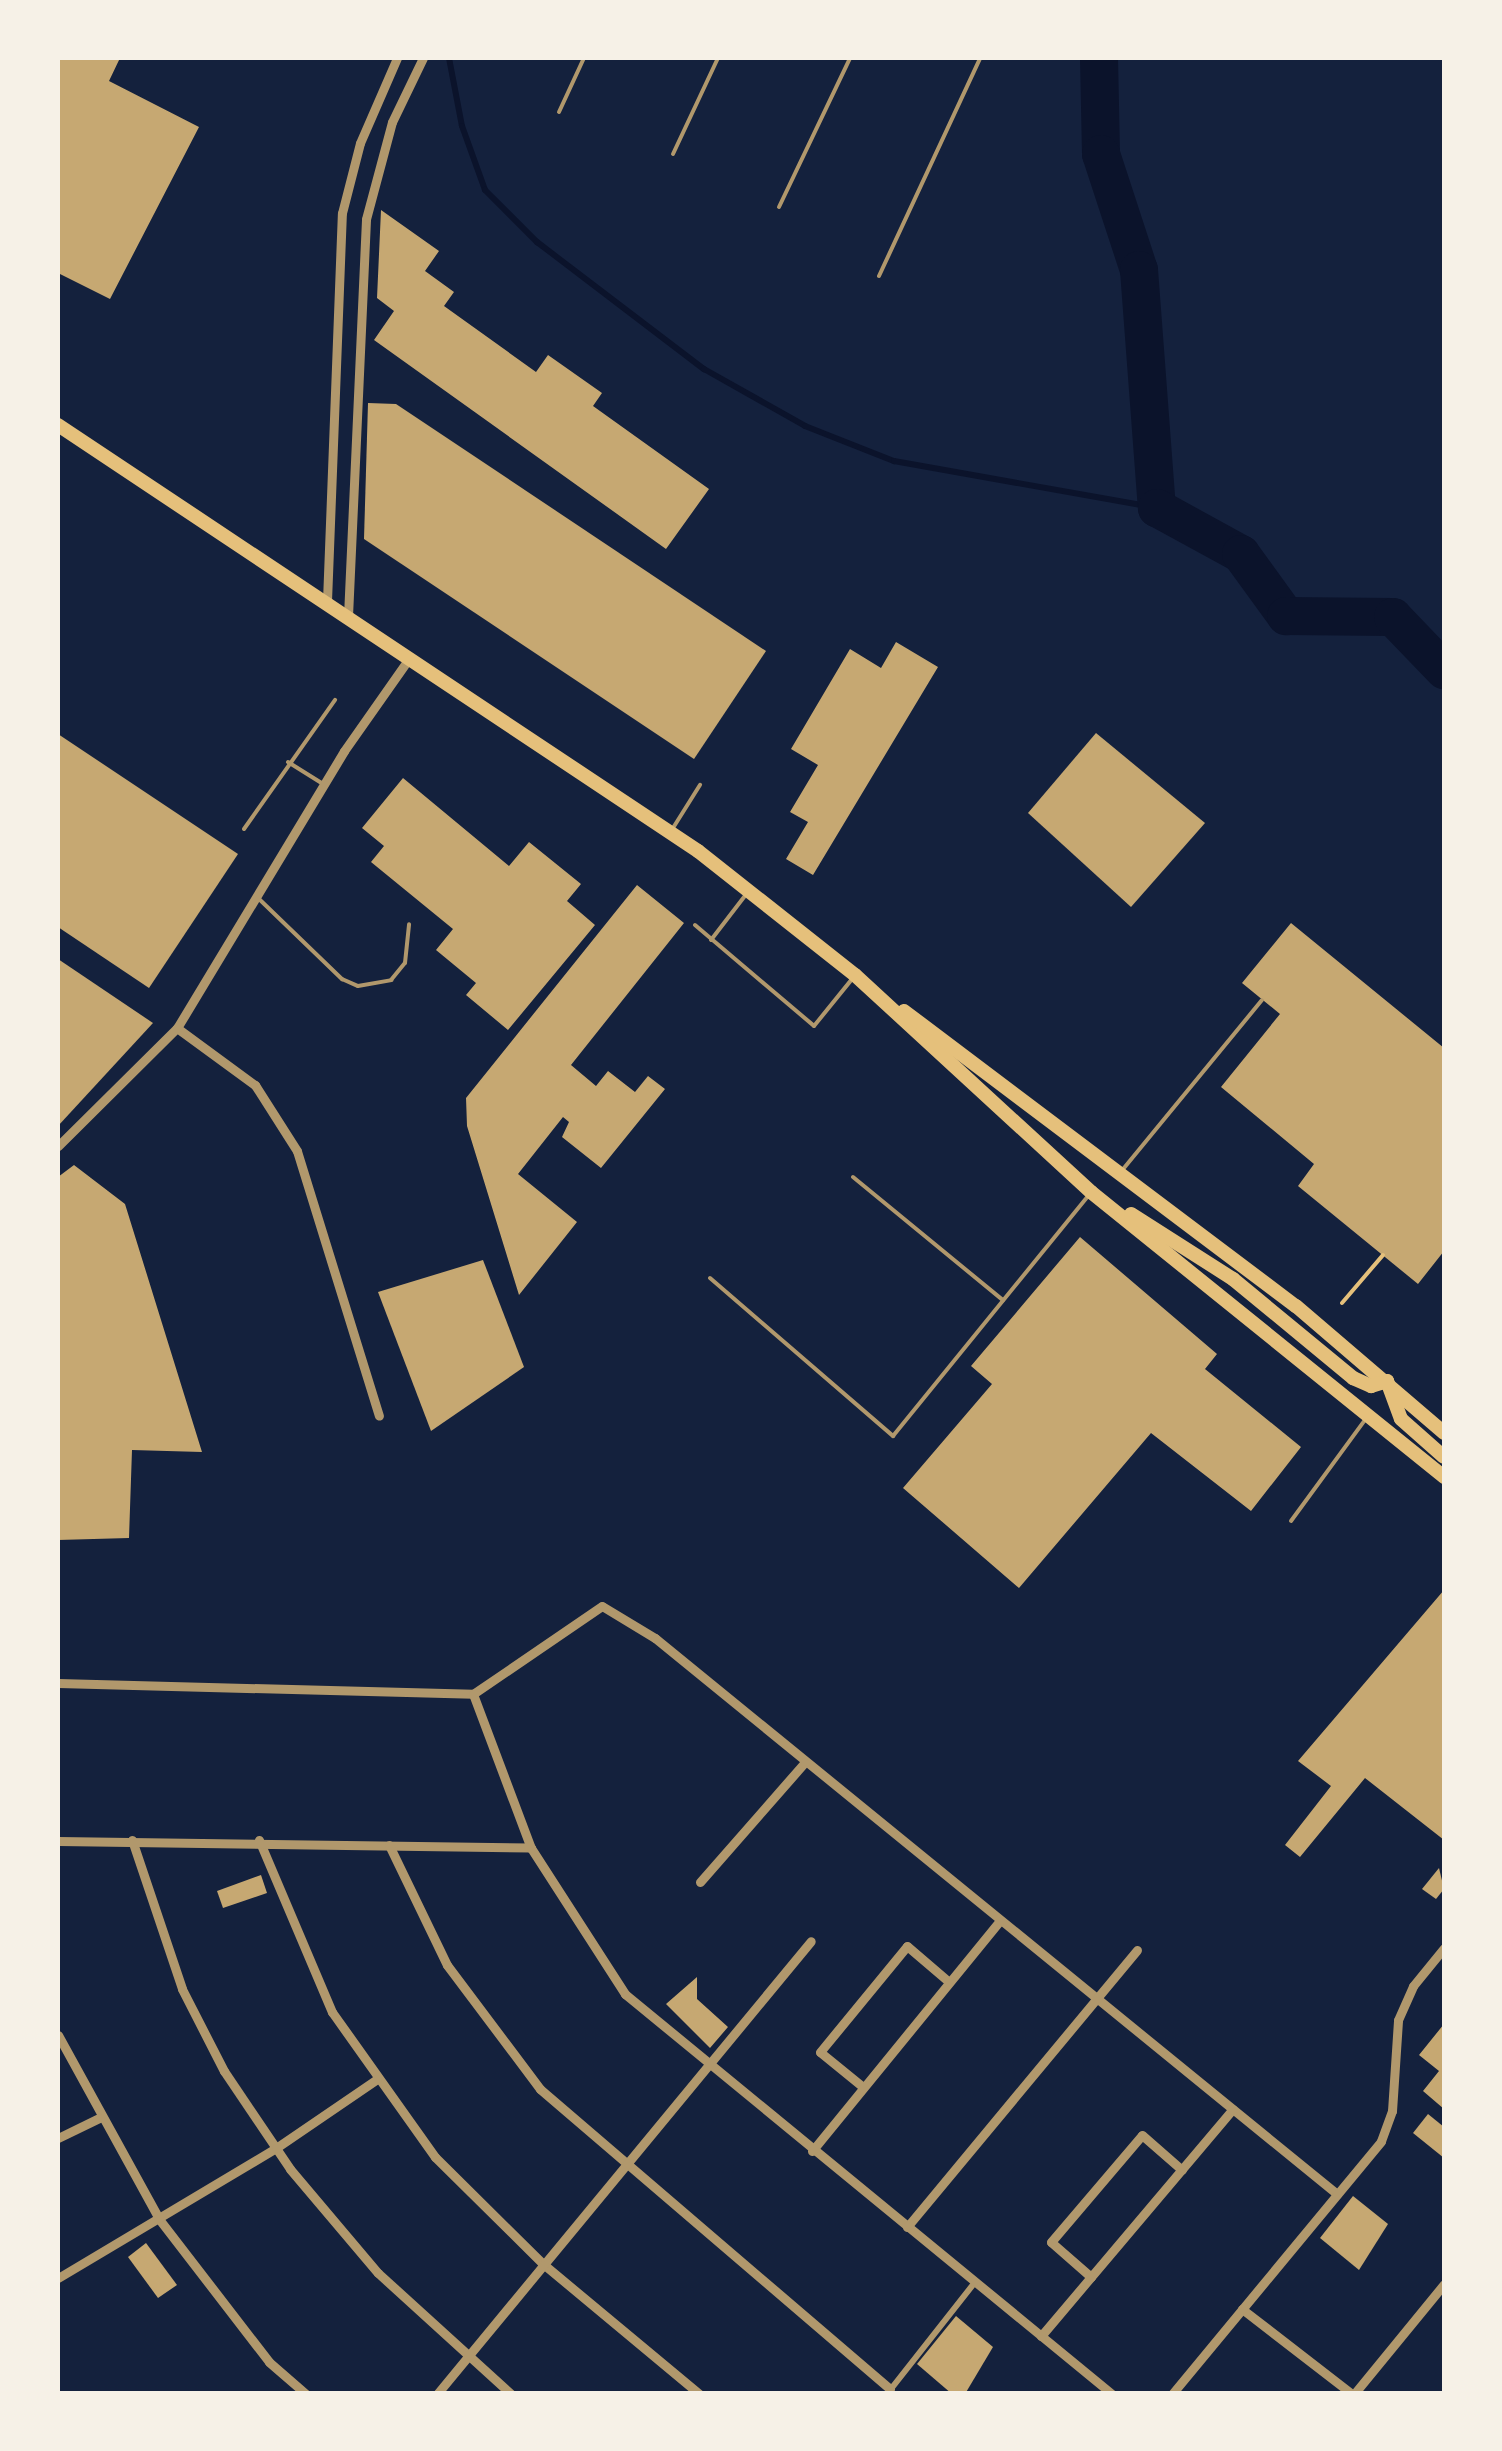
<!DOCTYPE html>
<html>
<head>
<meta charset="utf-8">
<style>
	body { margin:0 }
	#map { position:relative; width:1502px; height:2451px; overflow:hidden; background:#14213d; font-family:"Playfair Display",serif }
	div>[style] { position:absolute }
	.stream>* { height:6px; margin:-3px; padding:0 3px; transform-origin:3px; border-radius:3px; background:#0b132b }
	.river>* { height:38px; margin:-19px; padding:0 19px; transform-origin:19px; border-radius:19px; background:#0b132b }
	.building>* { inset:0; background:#c6a872 }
	.path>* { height:4px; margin:-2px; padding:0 2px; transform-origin:2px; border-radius:2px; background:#e5c07b }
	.service>* { height:4px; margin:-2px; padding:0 2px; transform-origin:2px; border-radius:2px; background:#b1986c }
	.pedestrian>* { height:6px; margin:-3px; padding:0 3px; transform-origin:3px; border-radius:3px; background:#b1986c }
	.minor>* { height:9px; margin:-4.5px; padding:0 4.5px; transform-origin:4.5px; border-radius:4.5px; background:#b1986c }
	.primary>* { height:14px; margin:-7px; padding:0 7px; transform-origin:7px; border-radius:7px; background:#e5c07b }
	span { translate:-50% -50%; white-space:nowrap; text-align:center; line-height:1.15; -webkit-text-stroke:10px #f6f1e7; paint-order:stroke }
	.frame { position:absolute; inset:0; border:60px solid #f6f1e7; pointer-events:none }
</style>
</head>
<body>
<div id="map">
	<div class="stream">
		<div style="left:449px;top:58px;width:69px;rotate:79.2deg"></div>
		<div style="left:462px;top:126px;width:68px;rotate:70.2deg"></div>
		<div style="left:485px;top:190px;width:74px;rotate:45deg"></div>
		<div style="left:537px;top:242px;width:210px;rotate:37.3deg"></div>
		<div style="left:704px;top:369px;width:116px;rotate:29.4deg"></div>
		<div style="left:805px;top:426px;width:96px;rotate:21.5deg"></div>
		<div style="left:894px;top:461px;width:267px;rotate:10.1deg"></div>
	</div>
	<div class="river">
		<div style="left:1099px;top:58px;width:96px;rotate:88.8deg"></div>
		<div style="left:1101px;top:154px;width:122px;rotate:71.9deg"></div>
		<div style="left:1139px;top:270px;width:239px;rotate:85.7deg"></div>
		<div style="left:1157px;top:508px;width:96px;rotate:28.7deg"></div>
		<div style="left:1241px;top:554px;width:77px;rotate:54deg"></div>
		<div style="left:1286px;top:616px;width:107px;rotate:0.5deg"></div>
		<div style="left:1393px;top:617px;width:74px;rotate:46.1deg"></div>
	</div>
	<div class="building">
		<div style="clip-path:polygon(58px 58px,120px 58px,109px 81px,199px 127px,110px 299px,58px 273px)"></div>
		<div style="clip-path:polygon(381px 210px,439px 251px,425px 271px,454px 292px,444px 306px,536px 372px,548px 355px,602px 393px,593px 406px,709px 489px,666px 549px,374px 340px,394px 311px,377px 298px)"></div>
		<div style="clip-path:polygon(368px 403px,396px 404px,766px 651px,694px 759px,364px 539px)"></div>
		<div style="clip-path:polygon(896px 642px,938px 667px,813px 875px,786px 859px,808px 822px,790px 812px,818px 765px,791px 749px,850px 649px,881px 668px)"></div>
		<div style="clip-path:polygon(1096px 733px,1205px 823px,1131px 907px,1028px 813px)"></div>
		<div style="clip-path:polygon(58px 734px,238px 854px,149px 988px,58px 927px)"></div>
		<div style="clip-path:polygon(403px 778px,509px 866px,529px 842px,581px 884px,567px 901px,595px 925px,508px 1030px,466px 995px,476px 983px,436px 950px,453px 929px,371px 862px,384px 846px,362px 828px)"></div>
		<div style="clip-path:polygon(637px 885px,684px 923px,571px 1065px,596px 1086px,608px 1071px,635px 1092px,648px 1076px,665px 1089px,601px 1168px,562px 1137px,569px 1122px,563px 1117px,518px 1174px,577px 1222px,519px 1295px,467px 1126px,466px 1098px)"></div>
		<div style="clip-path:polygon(1291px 923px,1444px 1048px,1444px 1251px,1418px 1284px,1298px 1186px,1314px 1164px,1221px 1087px,1280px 1014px,1242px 983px)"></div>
		<div style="clip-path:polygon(58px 959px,153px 1023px,58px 1126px)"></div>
		<div style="clip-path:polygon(74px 1165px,125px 1204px,202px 1452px,132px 1450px,129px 1538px,58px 1540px,58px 1177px)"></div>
		<div style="clip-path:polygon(1080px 1237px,1217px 1354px,1205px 1369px,1301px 1447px,1251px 1511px,1151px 1433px,1019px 1588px,903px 1488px,992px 1384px,971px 1366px)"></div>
		<div style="clip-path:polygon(483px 1260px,524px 1367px,431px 1431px,378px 1292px)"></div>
		<div style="clip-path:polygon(1444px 1590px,1444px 1840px,1365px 1778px,1300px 1857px,1285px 1845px,1331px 1786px,1298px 1761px)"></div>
		<div style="clip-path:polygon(1439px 1868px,1444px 1889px,1436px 1899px,1422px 1889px)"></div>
		<div style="clip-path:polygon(261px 1875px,267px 1893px,223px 1908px,217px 1891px)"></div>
		<div style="clip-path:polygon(697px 1977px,697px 1999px,728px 2027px,710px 2048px,666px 2004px)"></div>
		<div style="clip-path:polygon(1444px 2024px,1444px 2109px,1423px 2091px,1439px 2071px,1419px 2055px)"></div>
		<div style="clip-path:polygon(1428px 2114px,1444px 2127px,1444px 2158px,1413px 2133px)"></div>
		<div style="clip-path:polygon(1353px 2196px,1388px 2224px,1359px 2270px,1320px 2238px)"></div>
		<div style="clip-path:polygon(146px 2243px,177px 2285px,158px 2298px,128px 2257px)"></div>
		<div style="clip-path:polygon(956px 2316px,993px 2347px,965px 2394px,952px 2394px,917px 2364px)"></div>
	</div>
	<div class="path">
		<div style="left:1342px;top:1303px;width:63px;rotate:-49.5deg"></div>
	</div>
	<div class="service">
		<div style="left:559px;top:112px;width:60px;rotate:-65.2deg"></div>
		<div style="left:673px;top:154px;width:106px;rotate:-64.9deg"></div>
		<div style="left:779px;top:207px;width:165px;rotate:-64.5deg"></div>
		<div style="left:879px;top:276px;width:240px;rotate:-65.1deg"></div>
		<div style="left:288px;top:762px;width:40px;rotate:32deg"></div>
		<div style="left:673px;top:828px;width:51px;rotate:-57.9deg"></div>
		<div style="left:244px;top:829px;width:158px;rotate:-54.8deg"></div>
		<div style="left:258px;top:898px;width:117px;rotate:44deg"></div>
		<div style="left:342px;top:979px;width:17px;rotate:24deg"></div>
		<div style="left:358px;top:986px;width:34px;rotate:-10deg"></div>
		<div style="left:391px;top:980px;width:22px;rotate:-51deg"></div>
		<div style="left:405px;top:963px;width:39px;rotate:-84deg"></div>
		<div style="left:695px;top:925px;width:156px;rotate:40.3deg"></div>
		<div style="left:814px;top:1026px;width:60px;rotate:-51deg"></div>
		<div style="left:711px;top:940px;width:59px;rotate:-52.5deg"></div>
		<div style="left:1124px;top:1168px;width:217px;rotate:-50.6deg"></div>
		<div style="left:853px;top:1177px;width:194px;rotate:39.4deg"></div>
		<div style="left:710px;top:1278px;width:242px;rotate:40.8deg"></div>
		<div style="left:893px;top:1436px;width:309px;rotate:-50.9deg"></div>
		<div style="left:1291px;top:1521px;width:125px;rotate:-53.8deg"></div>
	</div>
	<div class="pedestrian">
		<div style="left:887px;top:2394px;width:142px;rotate:-51.8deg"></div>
	</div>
	<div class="minor">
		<div style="left:327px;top:601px;width:388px;rotate:-87.8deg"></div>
		<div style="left:342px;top:213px;width:72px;rotate:-75.6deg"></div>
		<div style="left:360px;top:143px;width:93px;rotate:-66.5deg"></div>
		<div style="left:348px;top:616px;width:397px;rotate:-87.4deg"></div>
		<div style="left:366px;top:219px;width:100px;rotate:-75deg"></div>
		<div style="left:392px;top:122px;width:71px;rotate:-64.2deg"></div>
		<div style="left:177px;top:1028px;width:97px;rotate:36.2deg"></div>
		<div style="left:255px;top:1085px;width:78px;rotate:57.5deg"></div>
		<div style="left:297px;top:1151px;width:277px;rotate:72.8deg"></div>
		<div style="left:58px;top:1146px;width:168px;rotate:-44.8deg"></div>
		<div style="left:177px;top:1028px;width:323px;rotate:-58.9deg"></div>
		<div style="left:344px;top:751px;width:115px;rotate:-54.9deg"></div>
		<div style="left:58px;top:1683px;width:415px;rotate:1.5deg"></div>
		<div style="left:473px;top:1694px;width:156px;rotate:-34.3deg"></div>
		<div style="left:602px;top:1606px;width:62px;rotate:31.1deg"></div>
		<div style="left:655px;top:1638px;width:880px;rotate:39.19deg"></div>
		<div style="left:473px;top:1694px;width:165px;rotate:69.4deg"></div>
		<div style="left:531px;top:1848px;width:174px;rotate:57.2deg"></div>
		<div style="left:625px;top:1994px;width:630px;rotate:39.4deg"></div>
		<div style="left:132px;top:1840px;width:157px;rotate:71.4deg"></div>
		<div style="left:182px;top:1989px;width:92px;rotate:62.9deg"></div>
		<div style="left:224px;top:2071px;width:118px;rotate:56deg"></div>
		<div style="left:290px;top:2169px;width:136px;rotate:49.8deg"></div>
		<div style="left:378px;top:2273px;width:180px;rotate:42.3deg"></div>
		<div style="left:259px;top:1840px;width:187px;rotate:67deg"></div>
		<div style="left:332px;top:2012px;width:178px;rotate:54.6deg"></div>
		<div style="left:435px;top:2157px;width:151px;rotate:44.7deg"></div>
		<div style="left:542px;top:2263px;width:204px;rotate:39.8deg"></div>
		<div style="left:58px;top:1841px;width:473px;rotate:0.8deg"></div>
		<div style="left:389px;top:1845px;width:133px;rotate:64.2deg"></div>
		<div style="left:447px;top:1965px;width:155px;rotate:53.1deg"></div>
		<div style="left:540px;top:2089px;width:461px;rotate:40.6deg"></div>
		<div style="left:700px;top:1882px;width:159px;rotate:-48.8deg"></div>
		<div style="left:58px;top:2035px;width:210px;rotate:61.2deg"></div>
		<div style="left:159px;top:2219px;width:180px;rotate:52.4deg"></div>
		<div style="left:269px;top:2362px;width:49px;rotate:40.9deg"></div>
		<div style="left:863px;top:2087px;width:55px;rotate:-140.9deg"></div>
		<div style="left:820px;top:2052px;width:137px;rotate:-50.6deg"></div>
		<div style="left:907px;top:1946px;width:54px;rotate:40.5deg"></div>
		<div style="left:58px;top:2138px;width:46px;rotate:-26deg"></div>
		<div style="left:812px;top:2151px;width:296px;rotate:-50.8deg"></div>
		<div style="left:907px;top:2227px;width:360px;rotate:-50.3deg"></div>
		<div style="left:1091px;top:2277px;width:53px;rotate:-138.8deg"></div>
		<div style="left:1051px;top:2242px;width:140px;rotate:-49.6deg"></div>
		<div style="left:1142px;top:2135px;width:53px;rotate:41.2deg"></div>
		<div style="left:58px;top:2278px;width:254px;rotate:-30.8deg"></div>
		<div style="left:276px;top:2148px;width:122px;rotate:-34.3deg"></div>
		<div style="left:1242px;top:2309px;width:139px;rotate:37.7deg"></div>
		<div style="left:1041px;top:2336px;width:297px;rotate:-49.8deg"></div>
		<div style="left:437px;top:2394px;width:587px;rotate:-50.46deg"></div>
		<div style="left:1172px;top:2394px;width:328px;rotate:-50.4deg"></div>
		<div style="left:1381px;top:2141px;width:32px;rotate:-70deg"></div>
		<div style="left:1392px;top:2111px;width:91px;rotate:-86.2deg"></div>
		<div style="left:1398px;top:2020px;width:37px;rotate:-66deg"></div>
		<div style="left:1413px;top:1986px;width:49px;rotate:-50.8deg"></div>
		<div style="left:1354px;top:2394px;width:142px;rotate:-50.7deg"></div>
	</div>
	<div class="primary">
		<div style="left:58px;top:425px;width:769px;rotate:33.65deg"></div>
		<div style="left:698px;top:851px;width:200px;rotate:38.3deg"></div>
		<div style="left:855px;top:975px;width:321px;rotate:42.6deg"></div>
		<div style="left:1091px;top:1192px;width:454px;rotate:38.9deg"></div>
		<div style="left:904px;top:1011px;width:491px;rotate:37deg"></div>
		<div style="left:1296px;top:1306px;width:195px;rotate:40.6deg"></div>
		<div style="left:1131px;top:1214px;width:121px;rotate:32.5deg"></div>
		<div style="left:1233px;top:1279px;width:156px;rotate:39.5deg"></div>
		<div style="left:1353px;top:1378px;width:20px;rotate:24deg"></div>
		<div style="left:1371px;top:1386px;width:17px;rotate:-17deg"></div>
		<div style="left:1387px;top:1381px;width:40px;rotate:69.8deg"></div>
		<div style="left:1401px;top:1419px;width:57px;rotate:41.5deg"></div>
	</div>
	<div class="frame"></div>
</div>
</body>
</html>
